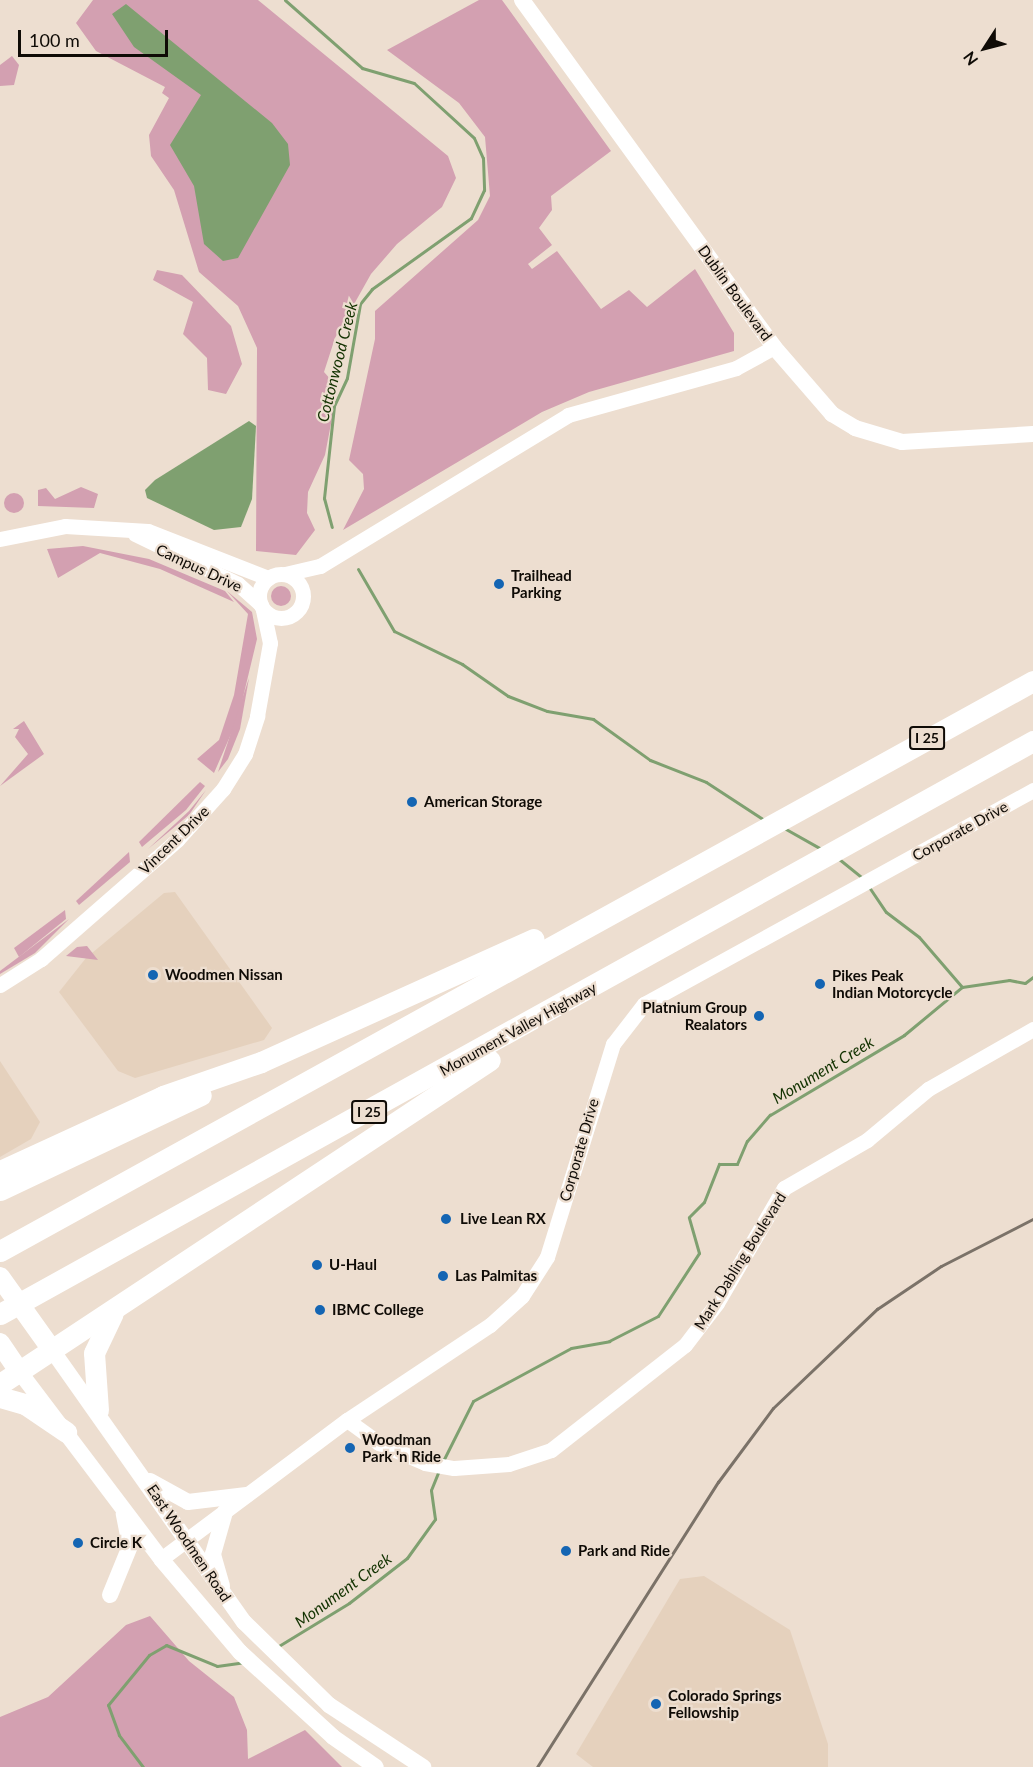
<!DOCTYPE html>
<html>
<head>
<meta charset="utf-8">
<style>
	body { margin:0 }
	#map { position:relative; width:1033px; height:1767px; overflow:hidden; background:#edded0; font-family:Lato,sans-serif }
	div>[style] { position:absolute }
	.built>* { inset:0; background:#e5d1bd }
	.green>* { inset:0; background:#d3a0b1 }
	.round { border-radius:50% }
	.water>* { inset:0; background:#7fa070 }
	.stream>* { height:3px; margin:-1.5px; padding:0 1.5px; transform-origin:1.5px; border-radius:1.5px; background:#7fa070 }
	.tertiary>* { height:15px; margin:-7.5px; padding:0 7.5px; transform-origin:7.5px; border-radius:7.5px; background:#fff }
	.tertiary>.ring { margin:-7.5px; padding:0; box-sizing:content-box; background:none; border:15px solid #fff; border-radius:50% }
	.secondary>* { height:16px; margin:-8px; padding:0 8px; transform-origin:8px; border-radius:8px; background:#fff }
	.trunk>* { height:20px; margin:-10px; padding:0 10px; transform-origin:10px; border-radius:10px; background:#fff }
	.motorway>* { height:21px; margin:-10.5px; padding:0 10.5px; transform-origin:10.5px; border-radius:10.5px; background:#fff }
	.rail>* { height:3px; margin:-1.5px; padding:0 1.5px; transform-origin:1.5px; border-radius:1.5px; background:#7b7268 }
	.dots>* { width:16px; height:16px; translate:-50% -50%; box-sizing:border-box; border:3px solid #edded0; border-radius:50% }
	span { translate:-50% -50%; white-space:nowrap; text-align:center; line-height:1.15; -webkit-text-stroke:4.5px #edded0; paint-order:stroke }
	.shield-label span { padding:2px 4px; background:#edded0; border:2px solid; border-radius:4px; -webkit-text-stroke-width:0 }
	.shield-label { font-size:14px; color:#0f0b06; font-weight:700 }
	.street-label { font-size:15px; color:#0f0b06 }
	.poi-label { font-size:15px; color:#0f0b06; font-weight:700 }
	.left { translate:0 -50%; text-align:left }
	.right { translate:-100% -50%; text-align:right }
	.water-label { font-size:16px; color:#123200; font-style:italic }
	.north { position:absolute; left:955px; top:18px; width:60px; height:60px; -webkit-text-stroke:4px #edded0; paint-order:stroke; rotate:234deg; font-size:16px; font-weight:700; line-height:24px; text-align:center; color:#0f0b06 }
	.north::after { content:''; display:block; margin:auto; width:21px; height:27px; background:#0f0b06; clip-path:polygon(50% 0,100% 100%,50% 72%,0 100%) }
	.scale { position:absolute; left:18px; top:30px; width:150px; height:27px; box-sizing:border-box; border:3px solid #0f0b06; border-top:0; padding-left:8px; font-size:18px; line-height:21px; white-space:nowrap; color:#0f0b06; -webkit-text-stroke:4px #edded0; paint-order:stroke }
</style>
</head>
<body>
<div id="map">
	<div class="built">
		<div style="clip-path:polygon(175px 892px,272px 1028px,264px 1040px,135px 1078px,118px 1071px,59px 992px,86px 958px,164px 893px)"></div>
		<div style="clip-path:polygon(0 1061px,40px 1122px,31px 1139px,0 1157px)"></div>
		<div style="clip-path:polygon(704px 1576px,790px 1630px,828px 1744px,828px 1767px,593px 1767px,576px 1754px,680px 1579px)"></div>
	</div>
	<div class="green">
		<div style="clip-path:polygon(93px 0,258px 0,448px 156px,456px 178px,442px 207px,397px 244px,371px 274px,335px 338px,324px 372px,332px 381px,334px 408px,325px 455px,308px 492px,307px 513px,315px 530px,296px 555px,256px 551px,257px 348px,238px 306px,199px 272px,174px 190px,151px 156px,149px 135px,169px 98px,162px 93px,165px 87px,96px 51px,76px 23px)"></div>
		<div style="clip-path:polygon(479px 0,502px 0,611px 151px,551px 196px,552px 210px,539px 228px,552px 245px,528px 264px,532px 269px,557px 251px,601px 309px,629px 290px,647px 307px,695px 269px,734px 333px,734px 351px,589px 392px,542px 412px,343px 530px,364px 489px,363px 474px,349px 460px,375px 339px,375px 311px,478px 220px,490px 196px,485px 137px,459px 103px,387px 50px)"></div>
		<div style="clip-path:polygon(12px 56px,19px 65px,14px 85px,0 86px,0 65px)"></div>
		<div style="clip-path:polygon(157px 270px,182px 275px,231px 326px,242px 364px,226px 394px,208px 390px,207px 358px,183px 334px,193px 302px,153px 280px)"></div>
		<div style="clip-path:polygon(81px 487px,98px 494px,94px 508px,38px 506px,38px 490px,46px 488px,55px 499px)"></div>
		<div class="round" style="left:4px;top:493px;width:20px;height:20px"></div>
		<div style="clip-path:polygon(83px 546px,149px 559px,225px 591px,234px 602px,160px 569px,100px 553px,58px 578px,47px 549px)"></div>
		<div class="round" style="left:271px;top:586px;width:20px;height:20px"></div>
		<div style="clip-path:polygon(227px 591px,252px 612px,257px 639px,238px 718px,214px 773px,197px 759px,219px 740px,234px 695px,248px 614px)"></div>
		<div style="clip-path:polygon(249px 678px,240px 729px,228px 759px,218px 772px)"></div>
		<div style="clip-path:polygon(24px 721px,44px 754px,0 786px,28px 754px,15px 737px,19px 729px,13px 729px)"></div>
		<div style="clip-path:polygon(200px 782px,205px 786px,186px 810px,142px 847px,139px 842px)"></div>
		<div style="clip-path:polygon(206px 790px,189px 815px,148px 849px,189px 811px)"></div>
		<div style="clip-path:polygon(129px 852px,130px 862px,79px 905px,76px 901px)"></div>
		<div style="clip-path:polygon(65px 910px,66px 919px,19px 957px,14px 948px)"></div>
		<div style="clip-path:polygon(69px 919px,35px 953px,0 974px,0 971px)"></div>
		<div style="clip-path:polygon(87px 946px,98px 960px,66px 956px,77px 947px)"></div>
		<div style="clip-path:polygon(150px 1616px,189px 1661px,234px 1697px,247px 1730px,248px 1759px,305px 1730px,342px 1767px,0 1767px,0 1717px,48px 1697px,126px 1625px)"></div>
	</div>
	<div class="water">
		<div style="clip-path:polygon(126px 4px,272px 123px,288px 144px,290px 165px,238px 258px,223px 261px,204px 244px,194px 186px,170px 145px,201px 95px,134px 47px,112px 14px)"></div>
		<div style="clip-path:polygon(249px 421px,256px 426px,252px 499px,241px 527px,214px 530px,147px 498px,145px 490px,155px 480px)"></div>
	</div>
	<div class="stream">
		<div style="left:285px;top:0;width:103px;rotate:41.4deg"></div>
		<div style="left:362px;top:68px;width:54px;rotate:16.1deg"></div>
		<div style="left:414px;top:83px;width:81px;rotate:42.5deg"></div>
		<div style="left:474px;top:138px;width:22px;rotate:66deg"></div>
		<div style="left:483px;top:158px;width:32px;rotate:88deg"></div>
		<div style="left:484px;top:190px;width:31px;rotate:115deg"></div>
		<div style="left:471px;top:218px;width:122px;rotate:144.4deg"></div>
		<div style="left:372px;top:289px;width:19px;rotate:129deg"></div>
		<div style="left:360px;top:304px;width:75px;rotate:100deg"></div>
		<div style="left:347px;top:378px;width:31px;rotate:115deg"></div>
		<div style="left:334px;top:406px;width:93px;rotate:96.2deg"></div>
		<div style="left:324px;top:498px;width:30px;rotate:75deg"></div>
		<div style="left:358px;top:569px;width:72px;rotate:59.9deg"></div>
		<div style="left:394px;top:631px;width:76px;rotate:25.9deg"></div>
		<div style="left:462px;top:664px;width:56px;rotate:34.8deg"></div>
		<div style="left:508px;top:696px;width:42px;rotate:21deg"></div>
		<div style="left:547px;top:711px;width:47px;rotate:9.9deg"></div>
		<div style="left:593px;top:719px;width:70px;rotate:35.7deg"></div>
		<div style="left:650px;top:760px;width:60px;rotate:21.4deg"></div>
		<div style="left:706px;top:782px;width:69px;rotate:33.2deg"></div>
		<div style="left:784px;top:828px;width:45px;rotate:29.4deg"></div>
		<div style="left:839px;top:859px;width:32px;rotate:39deg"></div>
		<div style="left:869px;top:887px;width:30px;rotate:56deg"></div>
		<div style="left:886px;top:912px;width:41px;rotate:37.1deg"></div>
		<div style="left:919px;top:937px;width:66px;rotate:49.3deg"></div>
		<div style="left:443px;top:1461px;width:67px;rotate:-63.4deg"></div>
		<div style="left:473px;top:1401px;width:111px;rotate:-28.4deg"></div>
		<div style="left:571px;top:1348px;width:39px;rotate:-10deg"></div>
		<div style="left:609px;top:1341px;width:55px;rotate:-27deg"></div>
		<div style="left:658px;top:1316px;width:75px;rotate:-56.9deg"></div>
		<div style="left:699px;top:1253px;width:37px;rotate:-106deg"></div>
		<div style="left:689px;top:1217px;width:21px;rotate:-45deg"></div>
		<div style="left:704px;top:1202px;width:41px;rotate:-68.5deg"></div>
		<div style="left:719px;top:1164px;width:18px"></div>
		<div style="left:737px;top:1164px;width:25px;rotate:-67deg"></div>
		<div style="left:747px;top:1141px;width:35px;rotate:-49deg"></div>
		<div style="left:770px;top:1115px;width:156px;rotate:-30.8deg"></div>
		<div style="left:904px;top:1035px;width:75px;rotate:-39.6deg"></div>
		<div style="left:962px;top:987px;width:48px;rotate:-8.5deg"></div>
		<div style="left:1009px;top:980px;width:16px;rotate:11deg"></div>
		<div style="left:1025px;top:983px;width:10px;rotate:-37deg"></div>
		<div style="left:277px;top:1647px;width:84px;rotate:-31.4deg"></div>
		<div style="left:349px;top:1603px;width:73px;rotate:-37.8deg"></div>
		<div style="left:407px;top:1558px;width:48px;rotate:-54.3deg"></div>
		<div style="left:435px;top:1519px;width:29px;rotate:-98deg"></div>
		<div style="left:431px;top:1490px;width:22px;rotate:-68deg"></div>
		<div style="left:143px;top:1767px;width:40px;rotate:-127deg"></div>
		<div style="left:119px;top:1735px;width:32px;rotate:-110deg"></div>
		<div style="left:108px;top:1705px;width:65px;rotate:-50.6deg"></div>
		<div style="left:149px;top:1655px;width:20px;rotate:-30deg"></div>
		<div style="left:166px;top:1645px;width:55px;rotate:22.4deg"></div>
		<div style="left:217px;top:1666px;width:27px;rotate:-8deg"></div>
	</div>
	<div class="tertiary">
		<div style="left:135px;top:534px;width:114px;rotate:25.9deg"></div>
		<div style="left:238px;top:584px;width:31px;rotate:42deg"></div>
		<div style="left:0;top:539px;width:66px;rotate:-11.3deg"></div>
		<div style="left:65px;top:526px;width:83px;rotate:3.4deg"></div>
		<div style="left:148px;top:531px;width:129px;rotate:21.4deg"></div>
		<div class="ring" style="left:259px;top:574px;width:29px;height:29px"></div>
		<div style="left:285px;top:574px;width:36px;rotate:-13deg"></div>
		<div style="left:320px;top:566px;width:290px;rotate:-31.3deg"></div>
		<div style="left:568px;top:415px;width:174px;rotate:-15.6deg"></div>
		<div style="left:736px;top:368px;width:43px;rotate:-28.9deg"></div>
		<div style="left:0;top:985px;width:49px;rotate:-32.4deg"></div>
		<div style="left:41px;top:959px;width:181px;rotate:-41.2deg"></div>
		<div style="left:177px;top:840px;width:69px;rotate:-48deg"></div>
		<div style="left:223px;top:789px;width:41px;rotate:-57.8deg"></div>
		<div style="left:245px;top:754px;width:40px;rotate:-72deg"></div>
		<div style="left:257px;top:716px;width:74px;rotate:-79.9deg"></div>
		<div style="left:270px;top:643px;width:35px;rotate:-102deg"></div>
		<div style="left:347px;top:1420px;width:39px;rotate:36deg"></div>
		<div style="left:379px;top:1443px;width:50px;rotate:23.5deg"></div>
		<div style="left:425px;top:1463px;width:29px;rotate:10deg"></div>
		<div style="left:454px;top:1468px;width:55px;rotate:-4.2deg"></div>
		<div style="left:509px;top:1464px;width:44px;rotate:-18.4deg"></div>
		<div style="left:551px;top:1450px;width:170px;rotate:-38.1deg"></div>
		<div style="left:685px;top:1345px;width:53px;rotate:-52.7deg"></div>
		<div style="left:717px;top:1303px;width:133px;rotate:-59.8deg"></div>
		<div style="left:784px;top:1188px;width:96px;rotate:-30deg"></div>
		<div style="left:867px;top:1140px;width:80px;rotate:-39.9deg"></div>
		<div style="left:928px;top:1089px;width:121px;rotate:-29.7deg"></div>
		<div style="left:161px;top:1559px;width:232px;rotate:-36.8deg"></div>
		<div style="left:347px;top:1420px;width:172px;rotate:-33.6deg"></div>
		<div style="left:490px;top:1325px;width:43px;rotate:-42.2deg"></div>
		<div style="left:522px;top:1296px;width:46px;rotate:-57.3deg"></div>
		<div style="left:547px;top:1257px;width:223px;rotate:-72.8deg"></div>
		<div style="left:613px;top:1044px;width:51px;rotate:-52.2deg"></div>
		<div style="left:644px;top:1004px;width:444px;rotate:-28.8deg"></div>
	</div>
	<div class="secondary">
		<div style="left:522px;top:0;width:429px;rotate:54deg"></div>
		<div style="left:774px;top:347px;width:89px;rotate:49.1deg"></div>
		<div style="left:832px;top:414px;width:27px;rotate:31deg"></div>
		<div style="left:855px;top:428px;width:49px;rotate:16.6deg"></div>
		<div style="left:902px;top:442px;width:131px;rotate:-3.5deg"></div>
		<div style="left:52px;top:1350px;width:333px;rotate:54.8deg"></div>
		<div style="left:244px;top:1622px;width:119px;rotate:44.3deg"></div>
		<div style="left:329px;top:1705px;width:113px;rotate:33.4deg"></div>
		<div style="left:19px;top:1371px;width:236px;rotate:52.9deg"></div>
		<div style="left:161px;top:1559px;width:122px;rotate:49.7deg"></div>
		<div style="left:240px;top:1652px;width:126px;rotate:42.4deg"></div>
		<div style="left:333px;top:1737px;width:52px;rotate:34.9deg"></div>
		<div style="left:150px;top:1481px;width:43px;rotate:28.9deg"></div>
		<div style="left:188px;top:1502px;width:59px;rotate:-6.8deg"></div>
		<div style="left:222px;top:1586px;width:33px;rotate:-106deg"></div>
		<div style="left:213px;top:1554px;width:44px;rotate:-74.1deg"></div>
		<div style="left:110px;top:1595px;width:53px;rotate:-67.8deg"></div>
		<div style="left:130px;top:1546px;width:33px;rotate:-101deg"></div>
	</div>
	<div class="trunk">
		<div style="left:0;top:1277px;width:90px;rotate:54.5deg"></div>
		<div style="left:0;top:1343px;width:34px;rotate:56deg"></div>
	</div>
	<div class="motorway">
		<div style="left:0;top:1171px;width:179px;rotate:-24.7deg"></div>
		<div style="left:163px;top:1096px;width:104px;rotate:-19.1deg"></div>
		<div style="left:261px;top:1062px;width:299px;rotate:-24.3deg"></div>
		<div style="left:0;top:1190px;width:222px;rotate:-25.3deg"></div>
		<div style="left:0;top:1251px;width:1180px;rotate:-28.89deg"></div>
		<div style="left:0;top:1314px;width:1181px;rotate:-29.02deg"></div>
		<div style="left:0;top:1384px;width:587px;rotate:-33.47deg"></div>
		<div style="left:0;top:1397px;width:26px;rotate:16deg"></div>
		<div style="left:25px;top:1404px;width:50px;rotate:34.3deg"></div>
		<div style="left:98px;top:1410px;width:57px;rotate:-94deg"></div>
		<div style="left:94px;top:1353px;width:44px;rotate:-64.6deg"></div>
	</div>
	<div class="rail">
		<div style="left:537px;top:1767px;width:338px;rotate:-57.6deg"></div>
		<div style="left:718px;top:1482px;width:92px;rotate:-53.4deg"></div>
		<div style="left:773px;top:1408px;width:144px;rotate:-43.6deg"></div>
		<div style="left:877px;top:1309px;width:77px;rotate:-33.9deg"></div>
		<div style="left:941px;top:1266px;width:103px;rotate:-27.1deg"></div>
	</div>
	<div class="dots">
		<div style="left:499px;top:584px;background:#1465b3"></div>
		<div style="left:412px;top:802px;background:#1465b3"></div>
		<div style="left:153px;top:975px;background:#1465b3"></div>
		<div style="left:820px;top:984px;background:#1465b3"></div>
		<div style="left:759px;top:1016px;background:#1465b3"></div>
		<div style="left:446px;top:1219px;background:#1465b3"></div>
		<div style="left:317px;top:1265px;background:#1465b3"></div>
		<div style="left:443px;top:1276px;background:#1465b3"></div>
		<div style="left:320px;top:1310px;background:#1465b3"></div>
		<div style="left:350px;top:1448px;background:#1465b3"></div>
		<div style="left:78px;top:1543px;background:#1465b3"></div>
		<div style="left:566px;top:1551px;background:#1465b3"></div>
		<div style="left:656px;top:1704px;background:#1465b3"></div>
	</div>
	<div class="shield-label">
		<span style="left:927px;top:738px">I 25</span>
		<span style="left:369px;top:1112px">I 25</span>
	</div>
	<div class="street-label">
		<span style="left:735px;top:293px;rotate:54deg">Dublin Boulevard</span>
		<span style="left:199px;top:568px;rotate:25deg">Campus Drive</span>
		<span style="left:960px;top:831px;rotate:-29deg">Corporate Drive</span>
		<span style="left:174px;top:840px;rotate:-44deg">Vincent Drive</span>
		<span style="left:518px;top:1029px;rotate:-29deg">Monument Valley Highway</span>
		<span style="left:579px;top:1150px;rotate:-74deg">Corporate Drive</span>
		<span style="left:740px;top:1261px;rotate:-58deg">Mark Dabling Boulevard</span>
		<span style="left:189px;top:1543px;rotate:56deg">East Woodmen Road</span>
	</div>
	<div class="poi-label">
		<span class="left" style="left:511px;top:584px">Trailhead<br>Parking</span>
		<span class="left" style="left:424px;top:802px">American Storage</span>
		<span class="left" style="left:165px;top:975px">Woodmen Nissan</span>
		<span class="left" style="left:832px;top:984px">Pikes Peak<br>Indian Motorcycle</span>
		<span class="right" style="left:747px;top:1016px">Platnium Group<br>Realators</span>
		<span class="left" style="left:460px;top:1219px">Live Lean RX</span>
		<span class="left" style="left:329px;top:1265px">U-Haul</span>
		<span class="left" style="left:455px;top:1276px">Las Palmitas</span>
		<span class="left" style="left:332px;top:1310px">IBMC College</span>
		<span class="left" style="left:362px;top:1448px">Woodman<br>Park 'n Ride</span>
		<span class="left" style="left:90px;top:1543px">Circle K</span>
		<span class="left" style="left:578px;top:1551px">Park and Ride</span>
		<span class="left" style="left:668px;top:1704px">Colorado Springs<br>Fellowship</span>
	</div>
	<div class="water-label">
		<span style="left:337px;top:362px;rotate:-76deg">Cottonwood Creek</span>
		<span style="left:823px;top:1070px;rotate:-31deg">Monument Creek</span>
		<span style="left:343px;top:1590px;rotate:-36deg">Monument Creek</span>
	</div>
	<div class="north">N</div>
	<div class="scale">100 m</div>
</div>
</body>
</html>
